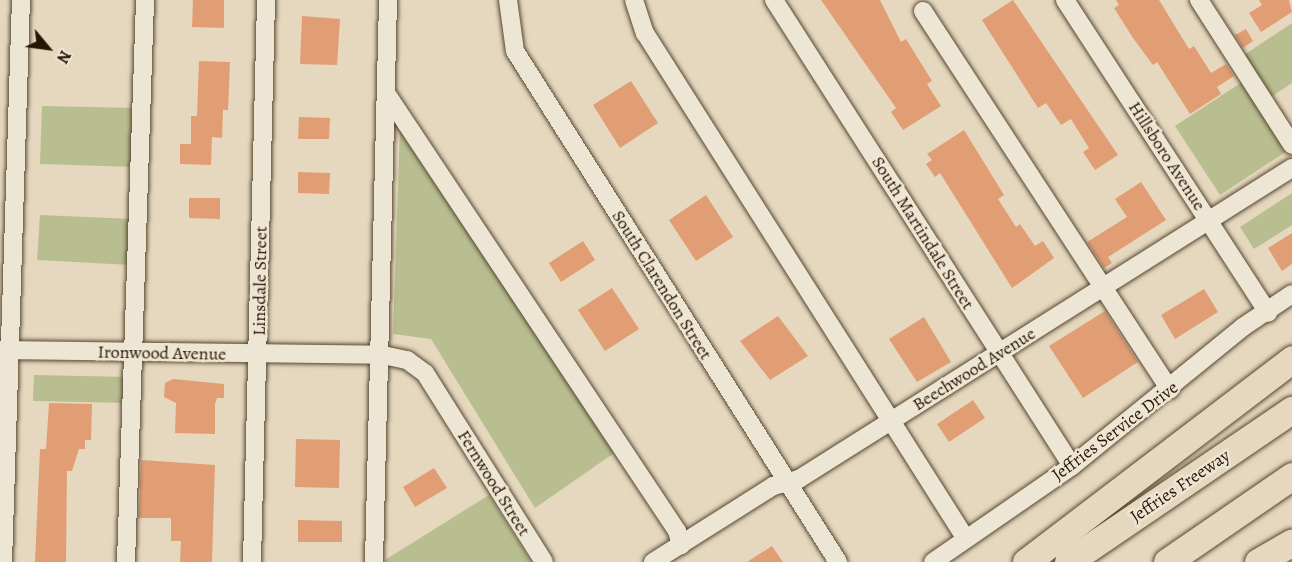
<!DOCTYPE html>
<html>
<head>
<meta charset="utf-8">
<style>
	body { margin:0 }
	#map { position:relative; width:1292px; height:562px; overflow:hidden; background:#e5d8be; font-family:Alegreya,serif }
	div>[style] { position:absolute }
	.green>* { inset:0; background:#b8be8f }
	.building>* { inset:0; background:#e19e74 }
	.roads { filter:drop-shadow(0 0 2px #574630) drop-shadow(0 0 2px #574630) }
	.minor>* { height:18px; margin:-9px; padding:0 9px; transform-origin:9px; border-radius:9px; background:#eee6d5 }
	.highway>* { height:27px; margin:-13.5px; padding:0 13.5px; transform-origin:13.5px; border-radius:13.5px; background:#e5d8be }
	span { translate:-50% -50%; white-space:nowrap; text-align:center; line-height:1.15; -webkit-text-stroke:5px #eee6d5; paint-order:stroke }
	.street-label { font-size:18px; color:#281501 }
	.north { position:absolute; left:18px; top:18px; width:60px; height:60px; -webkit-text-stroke:4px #eee6d5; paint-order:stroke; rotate:119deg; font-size:16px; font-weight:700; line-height:24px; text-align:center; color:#281501 }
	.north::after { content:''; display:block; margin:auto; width:21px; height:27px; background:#281501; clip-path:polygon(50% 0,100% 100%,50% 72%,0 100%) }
</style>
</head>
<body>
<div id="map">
	<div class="green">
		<div style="clip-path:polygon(1292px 23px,1292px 83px,1271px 97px,1244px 55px)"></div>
		<div style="clip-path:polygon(1242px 82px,1287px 151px,1220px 195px,1175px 126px)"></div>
		<div style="clip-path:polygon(42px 106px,137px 108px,135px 167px,40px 164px)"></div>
		<div style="clip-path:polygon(400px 129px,617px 451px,535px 508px,431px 339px,393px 334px)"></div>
		<div style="clip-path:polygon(1292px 193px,1292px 225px,1254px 249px,1240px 227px)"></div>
		<div style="clip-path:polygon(40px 215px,133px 219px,131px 265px,37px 260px)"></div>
		<div style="clip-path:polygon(34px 375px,129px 377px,128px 403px,33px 401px)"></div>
		<div style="clip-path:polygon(489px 495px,531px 562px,385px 562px,385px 560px)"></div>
	</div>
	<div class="building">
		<div style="clip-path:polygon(193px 0,224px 0,224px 28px,192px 27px)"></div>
		<div style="clip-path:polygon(821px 0,880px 0,901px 42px,906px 39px,932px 81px,927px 84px,941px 106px,903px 130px,891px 112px,896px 108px)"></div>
		<div style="clip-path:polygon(1013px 0,1118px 155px,1095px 170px,1083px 152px,1089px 148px,1071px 119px,1061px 125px,1046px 103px,1038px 108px,982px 20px)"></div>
		<div style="clip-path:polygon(1116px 0,1159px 0,1189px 49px,1194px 46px,1211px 73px,1226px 64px,1234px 76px,1217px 87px,1221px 94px,1190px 114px,1157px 62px,1153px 65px,1133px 38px,1114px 8px,1119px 5px)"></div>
		<div style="clip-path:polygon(1259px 0,1289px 0,1292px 12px,1261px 32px,1249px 13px,1262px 5px)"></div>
		<div style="clip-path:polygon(302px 16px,340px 19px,337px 65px,300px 64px)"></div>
		<div style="clip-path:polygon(1246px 29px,1253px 41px,1243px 48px,1235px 35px)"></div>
		<div style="clip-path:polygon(199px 61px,230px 62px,228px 110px,223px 110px,222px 138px,212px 137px,211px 165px,180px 164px,180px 144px,191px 144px,191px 116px,197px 116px)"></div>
		<div style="clip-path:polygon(631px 81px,658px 123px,620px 148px,593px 105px)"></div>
		<div style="clip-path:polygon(299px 117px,330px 118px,329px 139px,298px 139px)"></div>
		<div style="clip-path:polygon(964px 130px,1004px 195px,998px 199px,1016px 227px,1020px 224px,1035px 246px,1043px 241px,1054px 258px,1012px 288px,940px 173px,935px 177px,926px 164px,932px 160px,927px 154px)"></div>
		<div style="clip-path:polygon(298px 172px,330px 173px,329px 194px,298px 193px)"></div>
		<div style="clip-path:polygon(1141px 182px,1166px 220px,1108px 257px,1112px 263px,1104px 268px,1087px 242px,1127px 217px,1115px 199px)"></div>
		<div style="clip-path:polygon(706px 195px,733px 237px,696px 261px,669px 220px)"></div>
		<div style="clip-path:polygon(189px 198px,220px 198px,220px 219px,189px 218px)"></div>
		<div style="clip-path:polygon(1292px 233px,1292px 264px,1282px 271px,1268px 248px)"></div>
		<div style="clip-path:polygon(583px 241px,595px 260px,561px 282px,549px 263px)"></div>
		<div style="clip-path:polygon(612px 288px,639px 329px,605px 351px,578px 310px)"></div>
		<div style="clip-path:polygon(1204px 289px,1218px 312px,1175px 339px,1161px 315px)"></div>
		<div style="clip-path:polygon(1105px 311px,1138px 362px,1083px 398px,1049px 346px)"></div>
		<div style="clip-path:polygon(778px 316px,808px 356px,770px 380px,740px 341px)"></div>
		<div style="clip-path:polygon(924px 317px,951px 362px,917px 382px,889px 339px)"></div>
		<div style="clip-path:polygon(173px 379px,224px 384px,224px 398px,217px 398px,215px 404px,215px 434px,175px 433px,176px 403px,164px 397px,165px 383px)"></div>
		<div style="clip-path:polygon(973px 400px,985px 418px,949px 442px,937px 424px)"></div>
		<div style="clip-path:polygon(49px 403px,92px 404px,91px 440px,85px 440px,85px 449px,79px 449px,72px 471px,67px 471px,66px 562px,35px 562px,40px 449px,46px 449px)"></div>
		<div style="clip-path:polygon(296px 439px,340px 440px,339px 488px,295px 487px)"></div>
		<div style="clip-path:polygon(141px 460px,215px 465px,212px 562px,180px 562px,181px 541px,171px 541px,171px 518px,139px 518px)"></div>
		<div style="clip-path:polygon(434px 468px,447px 488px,415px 507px,403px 487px)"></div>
		<div style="clip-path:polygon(298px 520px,342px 521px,342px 542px,298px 542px)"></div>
		<div style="clip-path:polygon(772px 546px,783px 562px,747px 562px)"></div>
	</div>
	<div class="roads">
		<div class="minor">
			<div style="left:508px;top:0;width:51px;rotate:82.2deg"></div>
			<div style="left:515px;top:51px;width:605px;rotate:57.7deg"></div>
			<div style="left:634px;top:0;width:35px;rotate:72deg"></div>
			<div style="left:645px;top:33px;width:599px;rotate:57.61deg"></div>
			<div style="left:774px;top:0;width:553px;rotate:57.4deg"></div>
			<div style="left:1065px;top:0;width:373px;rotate:57deg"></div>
			<div style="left:1199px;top:0;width:172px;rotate:57.3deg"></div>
			<div style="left:923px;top:11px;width:452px;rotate:56.9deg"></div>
			<div style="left:386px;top:93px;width:526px;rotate:56.4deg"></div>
			<div style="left:677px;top:531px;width:15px;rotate:74deg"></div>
			<div style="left:0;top:350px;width:383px;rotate:0.7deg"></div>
			<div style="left:383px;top:355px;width:25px;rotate:12deg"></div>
			<div style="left:407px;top:360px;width:22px;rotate:36deg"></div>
			<div style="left:425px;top:373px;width:223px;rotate:57.8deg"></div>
			<div style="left:3px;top:562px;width:562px;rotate:-88.17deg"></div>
			<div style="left:126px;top:562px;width:562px;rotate:-88.06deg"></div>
			<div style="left:252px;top:562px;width:562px;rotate:-88.57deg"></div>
			<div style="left:374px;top:562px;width:562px;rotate:-88.57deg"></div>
			<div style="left:653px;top:562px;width:142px;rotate:-32.3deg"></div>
			<div style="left:773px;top:486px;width:27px;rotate:-15deg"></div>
			<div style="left:799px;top:479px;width:583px;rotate:-32.25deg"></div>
			<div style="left:933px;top:562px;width:169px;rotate:-34.6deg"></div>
			<div style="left:1072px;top:466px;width:220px;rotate:-39.1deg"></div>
			<div style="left:1243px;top:327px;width:59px;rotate:-34deg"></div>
		</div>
		<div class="highway">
			<div style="left:1026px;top:562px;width:335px;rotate:-37.3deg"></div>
			<div style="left:1068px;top:562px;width:271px;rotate:-34.2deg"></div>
			<div style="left:1167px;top:562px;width:152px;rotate:-34.5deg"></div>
			<div style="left:1258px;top:562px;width:39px;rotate:-30deg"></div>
		</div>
	</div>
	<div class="street-label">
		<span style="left:1167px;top:156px;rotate:57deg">Hillsboro Avenue</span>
		<span style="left:923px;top:233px;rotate:58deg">South Martindale Street</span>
		<span style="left:260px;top:281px;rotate:-89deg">Linsdale Street</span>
		<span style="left:662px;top:285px;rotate:58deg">South Clarendon Street</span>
		<span style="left:162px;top:353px;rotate:1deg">Ironwood Avenue</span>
		<span style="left:974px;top:369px;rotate:-32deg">Beechwood Avenue</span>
		<span style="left:1115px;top:431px;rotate:-37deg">Jeffries Service Drive</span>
		<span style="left:494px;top:483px;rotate:58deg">Fernwood Street</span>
		<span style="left:1180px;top:486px;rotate:-34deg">Jeffries Freeway</span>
	</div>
	<div class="north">N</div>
</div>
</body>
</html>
